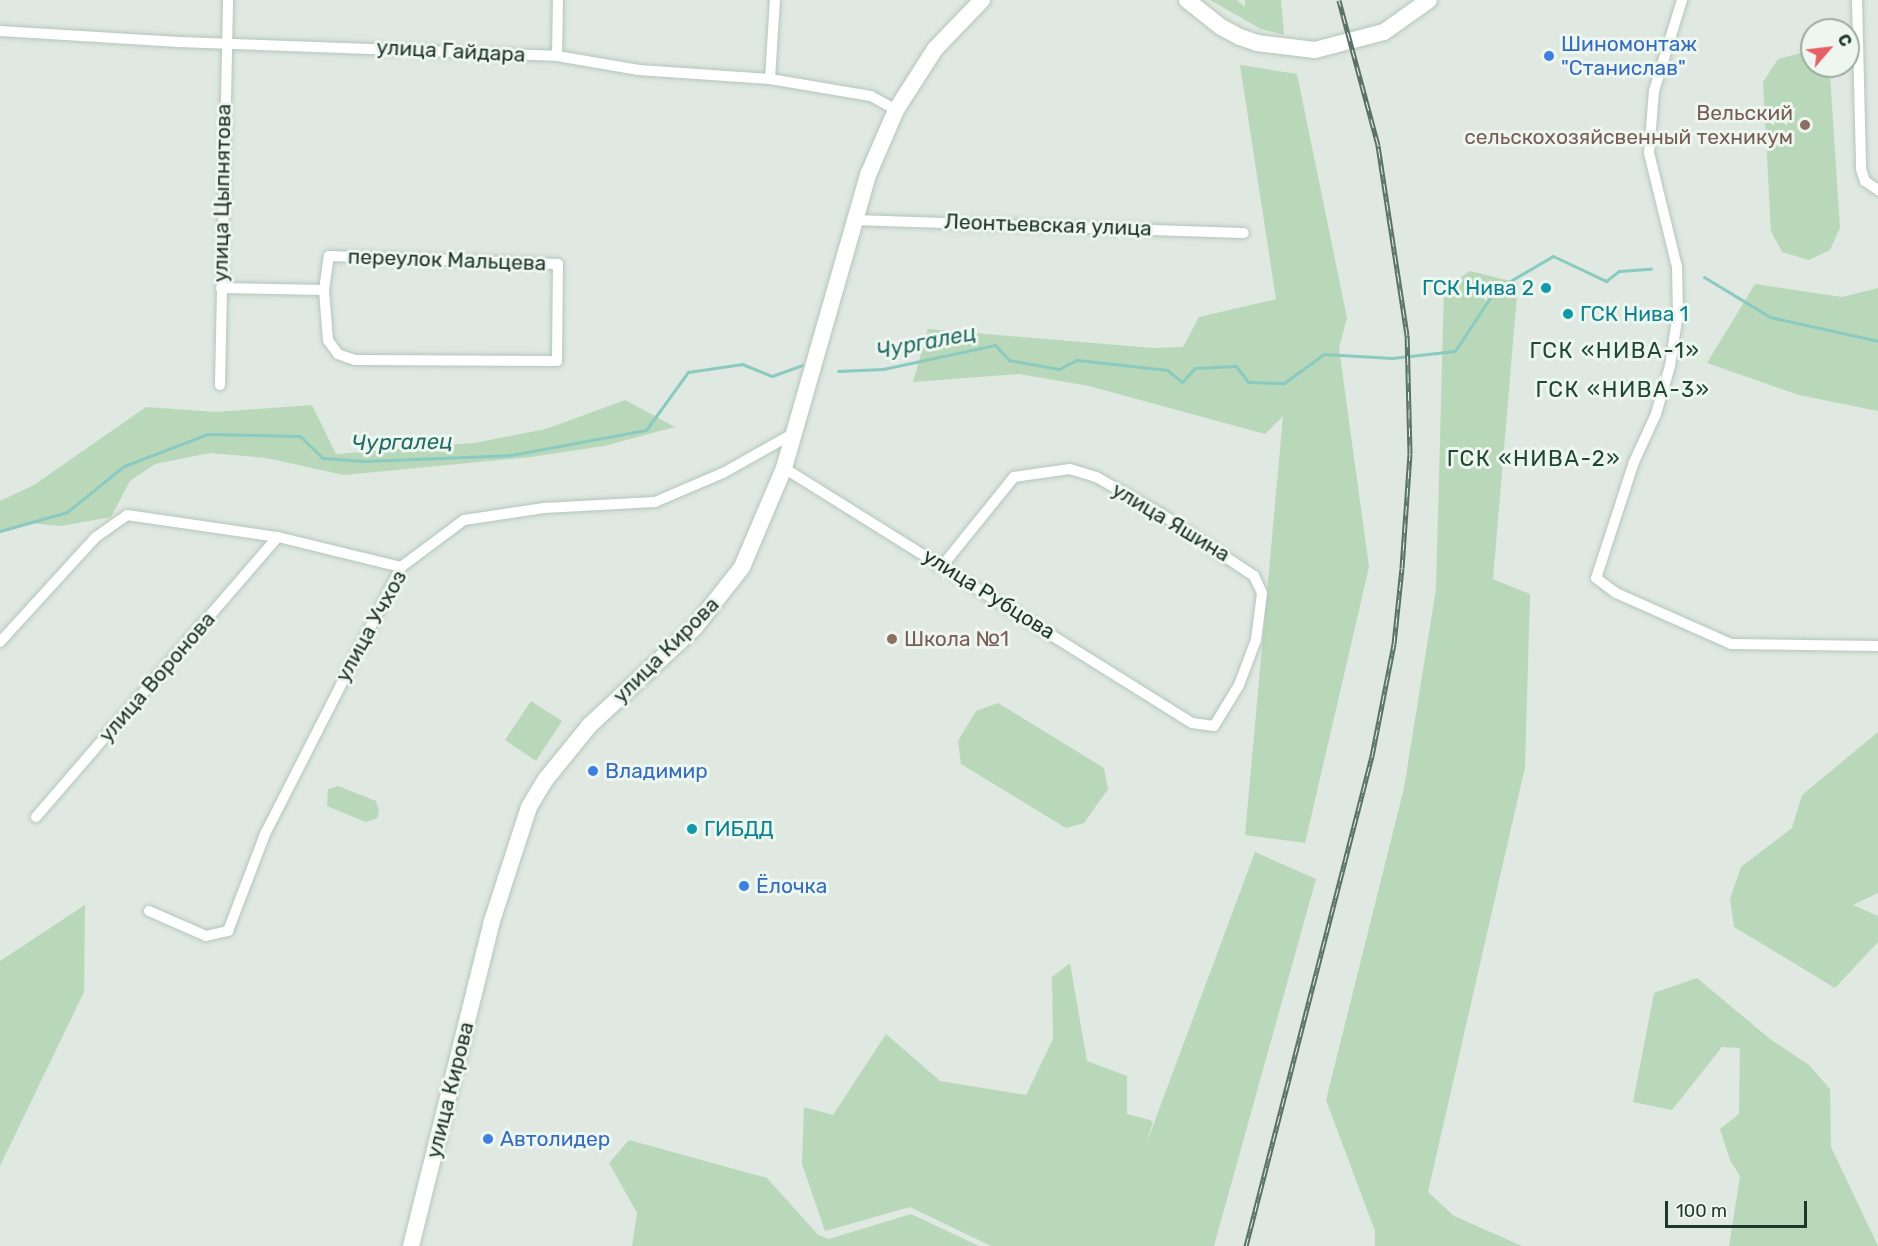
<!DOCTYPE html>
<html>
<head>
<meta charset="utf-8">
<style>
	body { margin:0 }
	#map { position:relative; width:1878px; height:1246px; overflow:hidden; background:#dfe8e1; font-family:Rubik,sans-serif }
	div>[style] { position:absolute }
	.green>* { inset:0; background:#b9d8b9 }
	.stream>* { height:3px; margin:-1.5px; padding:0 1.5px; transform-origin:1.5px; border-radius:1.5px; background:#8acac1 }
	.roads { filter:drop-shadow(0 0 2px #b3c7ba) drop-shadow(0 0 2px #b3c7ba) }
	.street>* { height:10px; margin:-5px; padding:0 5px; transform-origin:5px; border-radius:5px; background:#fff }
	.secondary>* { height:16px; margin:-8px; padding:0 8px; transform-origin:8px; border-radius:8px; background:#fff }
	.rail>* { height:5px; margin-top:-2.5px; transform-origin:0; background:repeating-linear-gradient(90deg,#eef6f0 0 9px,#5b7366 0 18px); box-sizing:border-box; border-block:2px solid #5b7366 }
	.dots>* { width:16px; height:16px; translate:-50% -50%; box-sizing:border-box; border:3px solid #eef6f0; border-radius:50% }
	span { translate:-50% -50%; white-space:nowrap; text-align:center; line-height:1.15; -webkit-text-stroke:6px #eef6f0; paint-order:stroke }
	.shop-label { font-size:21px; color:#366cbe }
	.left { translate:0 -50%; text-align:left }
	.street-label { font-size:21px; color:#21372b }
	.education-label { font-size:21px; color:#785e54 }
	.right { translate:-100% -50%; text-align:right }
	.culture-label { font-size:21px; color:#0d838f }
	.water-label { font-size:22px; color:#216d64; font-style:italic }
	.neighbourhood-label { font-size:22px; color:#1f4732; letter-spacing:1.5px }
	.north { position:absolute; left:1800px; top:18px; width:60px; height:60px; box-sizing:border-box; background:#eef6f0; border:2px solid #9caaa1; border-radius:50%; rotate:62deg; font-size:16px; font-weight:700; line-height:24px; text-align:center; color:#21372b }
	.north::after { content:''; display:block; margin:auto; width:21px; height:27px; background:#e56065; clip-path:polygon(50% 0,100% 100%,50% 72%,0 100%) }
	.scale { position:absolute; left:1665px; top:1201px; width:142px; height:27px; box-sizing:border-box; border:3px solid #21372b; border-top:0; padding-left:8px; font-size:18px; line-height:21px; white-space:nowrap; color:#21372b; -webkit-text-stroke:4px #eef6f0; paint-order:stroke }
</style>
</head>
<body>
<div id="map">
	<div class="green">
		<div style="clip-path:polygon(1210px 0,1237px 0,1245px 7px,1245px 0,1281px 0,1284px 35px,1261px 29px)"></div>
		<div style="clip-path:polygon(1801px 53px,1812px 56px,1812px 66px,1825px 66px,1830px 74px,1840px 228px,1830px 250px,1809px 260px,1782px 252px,1771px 231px,1763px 82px,1778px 59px)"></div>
		<div style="clip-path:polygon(1240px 65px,1297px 74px,1347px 318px,1339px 348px,1369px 567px,1305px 843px,1245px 835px,1283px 416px,1265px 434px,1089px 386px,1019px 374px,913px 382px,928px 329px,1152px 348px,1183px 347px,1199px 317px,1276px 299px)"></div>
		<div style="clip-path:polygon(1470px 271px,1518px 283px,1493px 579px,1530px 594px,1525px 767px,1428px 1192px,1454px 1216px,1522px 1246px,1375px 1246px,1375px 1231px,1326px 1100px,1404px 788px,1436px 589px,1444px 289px)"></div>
		<div style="clip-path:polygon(1755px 284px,1842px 297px,1878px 288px,1878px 411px,1799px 395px,1707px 363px)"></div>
		<div style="clip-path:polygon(625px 400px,675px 427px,604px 446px,531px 457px,344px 475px,266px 458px,210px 453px,155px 464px,130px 481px,111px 517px,61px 526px,29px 523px,0 532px,0 501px,34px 485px,146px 407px,216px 412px,312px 405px,336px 454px,474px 443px,546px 429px)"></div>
		<div style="clip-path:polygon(531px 701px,562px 721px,536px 761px,505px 740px)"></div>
		<div style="clip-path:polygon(998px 703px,1104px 768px,1108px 789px,1084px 823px,1066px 828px,961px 764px,958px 741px,976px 711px)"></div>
		<div style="clip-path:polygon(1878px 732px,1878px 893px,1853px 905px,1878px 916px,1878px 942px,1835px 988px,1734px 927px,1730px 899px,1741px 867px,1792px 828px,1802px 795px)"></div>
		<div style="clip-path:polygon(338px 786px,376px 801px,379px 811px,377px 818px,366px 822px,327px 806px,328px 789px)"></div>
		<div style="clip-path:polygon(1255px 852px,1316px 879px,1214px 1246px,991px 1246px,910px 1207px,825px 1231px,802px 1164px,804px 1107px,833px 1115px,886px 1034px,940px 1081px,1026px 1095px,1053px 1039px,1052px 977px,1070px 963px,1087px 1061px,1127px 1076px,1127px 1114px,1153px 1121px,1145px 1147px)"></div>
		<div style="clip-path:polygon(85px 905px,84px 992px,0 1166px,0 961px)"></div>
		<div style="clip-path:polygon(1697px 978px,1770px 1039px,1809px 1065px,1830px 1089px,1831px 1147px,1878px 1246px,1729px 1246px,1740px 1176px,1730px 1160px,1720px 1129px,1739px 1114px,1740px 1048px,1722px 1047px,1672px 1110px,1633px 1102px,1654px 993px)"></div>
		<div style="clip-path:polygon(629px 1140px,767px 1178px,818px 1235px,829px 1239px,911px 1214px,979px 1246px,632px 1246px,637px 1213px,609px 1163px)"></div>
	</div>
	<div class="stream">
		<div style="left:1704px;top:277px;width:77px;rotate:31.2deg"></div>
		<div style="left:1770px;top:317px;width:111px;rotate:12.5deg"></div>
		<div style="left:838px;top:371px;width:45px;rotate:-2.5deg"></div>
		<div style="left:883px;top:369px;width:115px;rotate:-12.1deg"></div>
		<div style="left:995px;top:345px;width:21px;rotate:47deg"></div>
		<div style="left:1009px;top:360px;width:51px;rotate:10.2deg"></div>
		<div style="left:1059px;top:369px;width:20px;rotate:-27deg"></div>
		<div style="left:1077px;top:360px;width:91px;rotate:6.3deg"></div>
		<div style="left:1167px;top:370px;width:19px;rotate:39deg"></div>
		<div style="left:1182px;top:382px;width:19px;rotate:-47deg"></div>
		<div style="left:1195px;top:368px;width:41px;rotate:-2.8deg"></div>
		<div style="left:1236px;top:366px;width:20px;rotate:53deg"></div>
		<div style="left:1248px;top:382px;width:36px;rotate:2deg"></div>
		<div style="left:1284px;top:383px;width:49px;rotate:-35.9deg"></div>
		<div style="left:1324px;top:354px;width:68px;rotate:3.4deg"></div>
		<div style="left:1392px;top:358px;width:63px;rotate:-6.3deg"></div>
		<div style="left:1455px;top:351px;width:73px;rotate:-56.7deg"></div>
		<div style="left:1495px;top:290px;width:67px;rotate:-30.4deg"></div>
		<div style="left:1553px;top:256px;width:59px;rotate:25.3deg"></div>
		<div style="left:1606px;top:281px;width:16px;rotate:-38deg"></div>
		<div style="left:1619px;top:271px;width:32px;rotate:-4deg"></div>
		<div style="left:0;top:531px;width:70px;rotate:-15.8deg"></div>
		<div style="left:67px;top:512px;width:73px;rotate:-38.9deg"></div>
		<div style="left:124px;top:466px;width:90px;rotate:-20.9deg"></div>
		<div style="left:208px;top:434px;width:92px;rotate:1.2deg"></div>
		<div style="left:300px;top:436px;width:32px;rotate:44deg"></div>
		<div style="left:323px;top:458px;width:41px;rotate:4.2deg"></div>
		<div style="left:364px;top:461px;width:147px;rotate:-2.3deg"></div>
		<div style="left:511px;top:455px;width:137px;rotate:-10.5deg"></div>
		<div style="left:646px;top:430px;width:72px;rotate:-54.1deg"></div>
		<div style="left:688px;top:372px;width:55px;rotate:-8.4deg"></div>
		<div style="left:742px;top:364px;width:32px;rotate:22deg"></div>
		<div style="left:772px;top:376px;width:32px;rotate:-20deg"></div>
	</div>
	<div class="roads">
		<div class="street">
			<div style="left:1682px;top:0;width:95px;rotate:107.1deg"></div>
			<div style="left:1654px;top:91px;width:62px;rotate:94.6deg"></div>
			<div style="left:1649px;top:153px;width:117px;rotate:76.2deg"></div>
			<div style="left:1677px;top:267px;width:46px;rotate:88.8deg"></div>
			<div style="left:1678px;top:313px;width:54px;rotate:98.6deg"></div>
			<div style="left:1670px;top:366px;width:50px;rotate:106.3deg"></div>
			<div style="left:1656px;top:414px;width:53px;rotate:114.6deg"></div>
			<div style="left:1634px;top:462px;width:122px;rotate:108.1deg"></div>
			<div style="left:1596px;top:578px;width:25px;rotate:37deg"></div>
			<div style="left:1616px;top:593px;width:126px;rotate:23.9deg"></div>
			<div style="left:1731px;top:644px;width:147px;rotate:0.8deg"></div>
			<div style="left:1857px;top:0;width:169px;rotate:88.6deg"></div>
			<div style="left:1861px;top:169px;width:13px;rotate:72deg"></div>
			<div style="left:1865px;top:181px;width:16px;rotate:35deg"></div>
			<div style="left:0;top:31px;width:179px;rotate:3.5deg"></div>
			<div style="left:179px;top:42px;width:378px;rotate:2.1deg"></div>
			<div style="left:557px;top:56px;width:83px;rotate:9.7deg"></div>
			<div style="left:639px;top:70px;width:131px;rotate:3.9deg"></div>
			<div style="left:770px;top:79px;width:102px;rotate:9.6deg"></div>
			<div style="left:871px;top:96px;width:29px;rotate:29deg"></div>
			<div style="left:557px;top:56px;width:56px;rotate:-89deg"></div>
			<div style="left:770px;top:79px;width:79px;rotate:-86.4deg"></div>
			<div style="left:852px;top:220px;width:392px;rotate:1.9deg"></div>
			<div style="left:221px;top:288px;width:103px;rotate:1.1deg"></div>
			<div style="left:324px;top:290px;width:34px;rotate:-82deg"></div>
			<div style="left:329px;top:256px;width:229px;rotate:2deg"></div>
			<div style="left:558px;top:264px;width:97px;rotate:90.6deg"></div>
			<div style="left:557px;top:361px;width:202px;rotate:-179.7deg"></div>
			<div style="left:355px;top:360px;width:18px;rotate:-161deg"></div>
			<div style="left:338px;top:354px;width:17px;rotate:-126deg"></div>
			<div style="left:328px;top:340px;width:50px;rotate:-94.6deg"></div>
			<div style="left:220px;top:385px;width:385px;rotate:-88.8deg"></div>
			<div style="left:784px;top:468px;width:481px;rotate:32deg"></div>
			<div style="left:1192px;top:723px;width:22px;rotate:8deg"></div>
			<div style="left:1214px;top:726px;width:48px;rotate:-58.6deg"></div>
			<div style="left:1239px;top:685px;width:48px;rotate:-69.3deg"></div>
			<div style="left:1256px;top:640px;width:47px;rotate:-82.7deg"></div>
			<div style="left:1262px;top:593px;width:19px;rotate:-115deg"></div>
			<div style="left:1254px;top:576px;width:110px;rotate:-146.2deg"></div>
			<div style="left:1163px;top:515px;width:77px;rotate:-150.4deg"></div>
			<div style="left:1096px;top:477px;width:27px;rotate:-163deg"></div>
			<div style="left:1070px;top:469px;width:57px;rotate:171.9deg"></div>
			<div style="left:1014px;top:477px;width:113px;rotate:128.9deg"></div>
			<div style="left:0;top:642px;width:142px;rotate:-47.6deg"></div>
			<div style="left:96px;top:537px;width:38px;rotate:-35deg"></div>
			<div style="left:127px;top:515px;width:153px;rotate:8.3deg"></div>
			<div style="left:278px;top:537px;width:127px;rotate:13.7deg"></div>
			<div style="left:36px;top:817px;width:370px;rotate:-49.2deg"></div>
			<div style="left:149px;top:911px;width:62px;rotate:23.7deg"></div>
			<div style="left:206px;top:936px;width:23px;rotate:-13deg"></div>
			<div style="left:228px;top:931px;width:104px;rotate:-69.1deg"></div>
			<div style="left:265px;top:834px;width:300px;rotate:-63deg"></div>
			<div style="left:401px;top:567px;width:79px;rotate:-36.7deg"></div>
			<div style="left:464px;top:520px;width:81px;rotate:-8.5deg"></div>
			<div style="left:544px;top:508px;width:111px;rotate:-3.1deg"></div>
			<div style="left:655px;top:502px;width:74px;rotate:-23.1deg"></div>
			<div style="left:723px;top:473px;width:84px;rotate:-29.3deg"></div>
		</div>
		<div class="secondary">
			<div style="left:1187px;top:0;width:43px;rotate:38.5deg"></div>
			<div style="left:1221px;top:27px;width:21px;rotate:28deg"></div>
			<div style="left:1240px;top:37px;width:18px;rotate:19deg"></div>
			<div style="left:1257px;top:43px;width:58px;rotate:6.9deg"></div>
			<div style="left:1315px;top:50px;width:71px;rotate:-14.6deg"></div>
			<div style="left:1384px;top:32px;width:55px;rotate:-35.4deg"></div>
			<div style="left:411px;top:1246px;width:332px;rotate:-76deg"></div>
			<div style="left:491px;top:924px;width:123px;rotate:-72deg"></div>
			<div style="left:529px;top:807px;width:33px;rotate:-59deg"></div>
			<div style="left:546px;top:779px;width:68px;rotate:-50.9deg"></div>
			<div style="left:589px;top:726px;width:145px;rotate:-43deg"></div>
			<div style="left:695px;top:627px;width:76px;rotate:-51.9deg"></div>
			<div style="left:742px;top:567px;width:108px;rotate:-67deg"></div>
			<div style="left:784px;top:468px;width:305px;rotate:-74deg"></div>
			<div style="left:868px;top:175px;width:71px;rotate:-66.7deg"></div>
			<div style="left:896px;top:110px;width:72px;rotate:-57.4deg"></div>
			<div style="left:935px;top:49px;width:68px;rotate:-46.2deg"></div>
		</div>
	</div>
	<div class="rail">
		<div style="left:1246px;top:1246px;width:506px;rotate:-75.58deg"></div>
		<div style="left:1372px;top:756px;width:114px;rotate:-78.9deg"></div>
		<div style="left:1394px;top:644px;width:76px;rotate:-84deg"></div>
		<div style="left:1402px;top:568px;width:114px;rotate:-86deg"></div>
		<div style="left:1410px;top:454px;width:119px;rotate:-91.4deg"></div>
		<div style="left:1407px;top:335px;width:192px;rotate:-98.7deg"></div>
		<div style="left:1378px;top:145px;width:150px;rotate:-105.1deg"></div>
	</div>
	<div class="dots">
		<div style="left:1549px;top:56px;background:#3f7fe0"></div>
		<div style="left:1805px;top:125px;background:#8d6e63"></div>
		<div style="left:1546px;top:288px;background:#0f9aa8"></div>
		<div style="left:1568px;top:314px;background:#0f9aa8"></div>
		<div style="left:892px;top:639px;background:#8d6e63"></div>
		<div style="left:593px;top:771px;background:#3f7fe0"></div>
		<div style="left:692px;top:829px;background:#0f9aa8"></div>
		<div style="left:744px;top:886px;background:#3f7fe0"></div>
		<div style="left:488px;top:1139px;background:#3f7fe0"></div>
	</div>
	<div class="shop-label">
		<span class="left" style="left:1561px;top:56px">Шиномонтаж<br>"Станислав"</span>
		<span class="left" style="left:605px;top:771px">Владимир</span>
		<span class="left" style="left:756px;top:886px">Ёлочка</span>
		<span class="left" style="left:500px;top:1139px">Автолидер</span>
	</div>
	<div class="street-label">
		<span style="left:451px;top:51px;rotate:3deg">улица Гайдара</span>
		<span style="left:222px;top:193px;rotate:-89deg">улица Цыпнятова</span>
		<span style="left:1048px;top:225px;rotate:2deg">Леонтьевская улица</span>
		<span style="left:447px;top:260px;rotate:2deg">переулок Мальцева</span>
		<span style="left:1171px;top:522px;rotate:31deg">улица Яшина</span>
		<span style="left:989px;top:594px;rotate:32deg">улица Рубцова</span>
		<span style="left:371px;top:626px;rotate:-61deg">улица Учхоз</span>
		<span style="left:666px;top:650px;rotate:-45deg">улица Кирова</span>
		<span style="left:157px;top:677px;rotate:-49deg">улица Воронова</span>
		<span style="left:450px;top:1090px;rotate:-76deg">улица Кирова</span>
	</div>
	<div class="education-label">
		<span class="right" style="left:1793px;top:125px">Вельский<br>сельскохозяйсвенный техникум</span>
		<span class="left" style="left:904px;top:639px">Школа №1</span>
	</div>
	<div class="culture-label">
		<span class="right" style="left:1534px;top:288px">ГСК Нива 2</span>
		<span class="left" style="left:1580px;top:314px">ГСК Нива 1</span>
		<span class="left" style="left:704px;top:829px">ГИБДД</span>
	</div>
	<div class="water-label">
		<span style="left:926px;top:342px;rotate:-11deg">Чургалец</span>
		<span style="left:402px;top:442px;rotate:-1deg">Чургалец</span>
	</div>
	<div class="neighbourhood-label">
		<span style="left:1615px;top:351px">ГСК «НИВА-1»</span>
		<span style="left:1623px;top:390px">ГСК «НИВА-3»</span>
		<span style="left:1534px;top:459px">ГСК «НИВА-2»</span>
	</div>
	<div class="north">С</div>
	<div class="scale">100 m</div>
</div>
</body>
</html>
